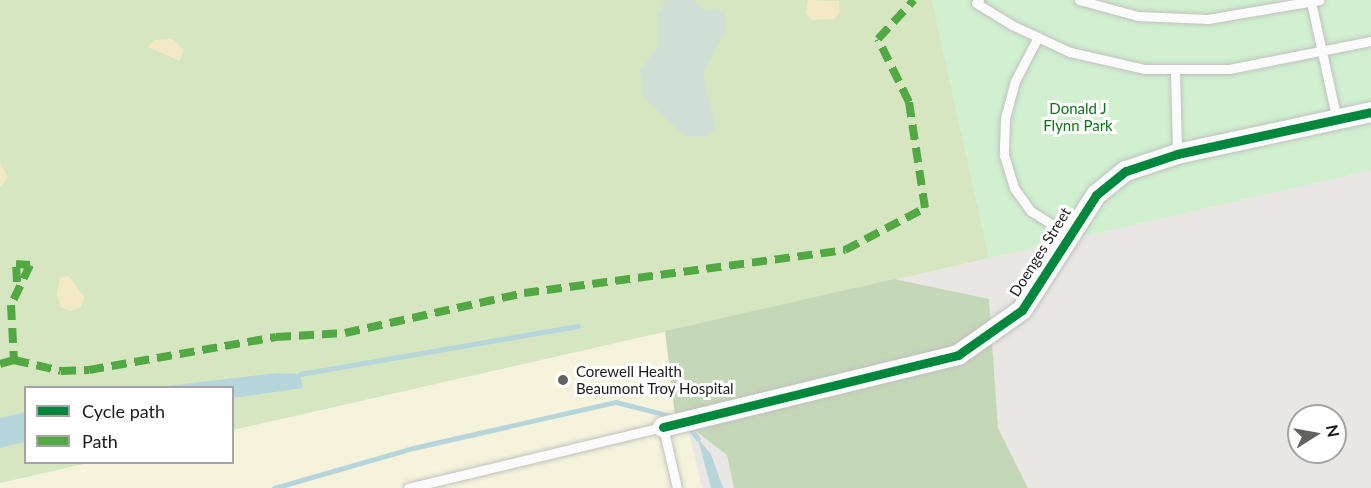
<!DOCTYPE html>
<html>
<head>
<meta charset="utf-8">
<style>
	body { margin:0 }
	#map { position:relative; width:1371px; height:488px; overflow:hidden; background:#e9e7e3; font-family:Lato,sans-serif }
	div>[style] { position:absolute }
	.education>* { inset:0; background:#f5f3dc }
	.grass>* { inset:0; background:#d6e6c1 }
	.forest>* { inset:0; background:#c4d8b8 }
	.wetland>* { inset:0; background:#d1e0d6 }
	.sand>* { inset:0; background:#f4e9c5 }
	.park>* { inset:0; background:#d0f0d0 }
	.water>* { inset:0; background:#b7d6dc }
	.stream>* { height:5px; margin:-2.5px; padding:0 2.5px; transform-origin:2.5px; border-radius:2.5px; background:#b7d6dc }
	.roads { filter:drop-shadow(0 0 2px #c2c1bf) drop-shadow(0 0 2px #c2c1bf) }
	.lane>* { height:9px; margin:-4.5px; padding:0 4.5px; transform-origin:4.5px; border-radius:4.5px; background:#fcfbfb }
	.street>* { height:20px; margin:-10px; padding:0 10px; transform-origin:10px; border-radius:10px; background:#fcfbfb }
	.quiet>* { height:8px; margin-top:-4px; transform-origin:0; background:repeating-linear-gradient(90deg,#52a943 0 15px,transparent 0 23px) }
	.cycleway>* { height:9px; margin:-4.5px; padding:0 4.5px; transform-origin:4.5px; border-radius:4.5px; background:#00873e }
	.dots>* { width:16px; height:16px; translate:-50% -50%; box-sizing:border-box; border:3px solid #fff; border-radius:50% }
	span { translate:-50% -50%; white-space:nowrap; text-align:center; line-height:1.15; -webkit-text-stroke:6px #fff; paint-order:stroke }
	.park-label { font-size:15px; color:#0e7414 }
	.street-label { font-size:15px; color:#1b1b1b }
	.poi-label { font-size:15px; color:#1b1b1b }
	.left { translate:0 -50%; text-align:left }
	.legend { position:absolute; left:24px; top:386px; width:210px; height:78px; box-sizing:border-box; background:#fff; border:2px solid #a4a4a4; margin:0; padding:8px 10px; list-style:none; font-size:18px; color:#1b1b1b }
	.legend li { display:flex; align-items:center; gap:12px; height:30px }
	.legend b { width:30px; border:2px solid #a4a4a4 }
	.north { position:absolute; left:1287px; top:404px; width:60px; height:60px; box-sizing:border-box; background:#fff; border:2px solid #a4a4a4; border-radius:50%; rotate:79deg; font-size:16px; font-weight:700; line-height:24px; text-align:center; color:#1b1b1b }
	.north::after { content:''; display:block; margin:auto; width:21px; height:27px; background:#636261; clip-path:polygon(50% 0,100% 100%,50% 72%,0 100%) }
</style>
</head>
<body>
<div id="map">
	<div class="education">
		<div style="clip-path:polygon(665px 331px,702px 488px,0 488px,0 482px,87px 463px,232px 462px,233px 429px)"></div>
	</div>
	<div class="grass">
		<div style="clip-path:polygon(0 0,932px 0,989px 258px,233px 430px,232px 388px,26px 388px,26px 462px,88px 463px,0 483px)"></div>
	</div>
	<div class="forest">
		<div style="clip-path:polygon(894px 279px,989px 299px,998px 428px,1028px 488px,734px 488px,727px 455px,675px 415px,665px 331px)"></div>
	</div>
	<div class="wetland">
		<div style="clip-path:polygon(666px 0,694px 0,702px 9px,725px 11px,726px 30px,703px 74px,716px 129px,707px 136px,685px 137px,644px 97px,640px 70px,659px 46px,658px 15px)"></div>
	</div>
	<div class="sand">
		<div style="clip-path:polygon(808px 0,839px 1px,840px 12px,834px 19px,812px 20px,806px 14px)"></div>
		<div style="clip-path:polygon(172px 39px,184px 50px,180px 61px,148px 47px,154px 40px)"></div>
		<div style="clip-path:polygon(0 163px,8px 178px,0 187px)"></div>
		<div style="clip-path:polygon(69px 276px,84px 297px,81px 307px,71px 311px,61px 307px,57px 294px,60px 278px)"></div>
	</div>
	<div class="park">
		<div style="clip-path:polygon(932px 0,1371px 0,1371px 170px,989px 258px)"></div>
	</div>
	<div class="water">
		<div style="clip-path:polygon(277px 373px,300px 374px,303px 388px,233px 398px,232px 388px,158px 387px)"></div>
		<div style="clip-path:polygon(25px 412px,25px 442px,0 448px,0 418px)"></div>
		<div style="clip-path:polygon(698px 439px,711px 454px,723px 488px,711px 488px)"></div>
	</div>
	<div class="stream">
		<div style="left:300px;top:374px;width:282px;rotate:-9.8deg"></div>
		<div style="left:688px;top:426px;width:16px;rotate:52deg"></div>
		<div style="left:274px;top:488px;width:145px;rotate:-16.1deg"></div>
		<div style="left:413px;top:448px;width:208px;rotate:-12.8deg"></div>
		<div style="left:616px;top:402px;width:65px;rotate:14.3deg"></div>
	</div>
	<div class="roads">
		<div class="lane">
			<div style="left:979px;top:0;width:4px;rotate:135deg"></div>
			<div style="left:976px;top:3px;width:42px;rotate:31.4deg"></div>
			<div style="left:1012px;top:25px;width:64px;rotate:25deg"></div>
			<div style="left:1070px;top:52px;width:77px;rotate:12.8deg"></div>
			<div style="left:1145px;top:69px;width:84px"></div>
			<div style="left:1229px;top:69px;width:145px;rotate:-11.2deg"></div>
			<div style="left:1079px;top:0;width:61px;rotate:15.2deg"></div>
			<div style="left:1138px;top:16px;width:70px;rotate:2.5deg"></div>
			<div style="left:1208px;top:19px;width:113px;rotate:-9.7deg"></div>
			<div style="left:1311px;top:2px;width:121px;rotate:77.6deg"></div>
			<div style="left:1038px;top:37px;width:50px;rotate:117.6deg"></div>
			<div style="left:1015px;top:81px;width:39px;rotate:105deg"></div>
			<div style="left:1005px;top:119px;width:36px;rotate:92deg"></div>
			<div style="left:1004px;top:155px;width:34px;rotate:73deg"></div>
			<div style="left:1014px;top:188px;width:29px;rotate:54deg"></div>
			<div style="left:1031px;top:211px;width:46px;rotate:32.7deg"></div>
			<div style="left:1175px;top:70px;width:84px;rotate:88.6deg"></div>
			<div style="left:408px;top:488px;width:262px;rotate:-13.5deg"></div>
			<div style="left:663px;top:427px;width:63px;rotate:77.1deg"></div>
		</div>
		<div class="street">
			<div style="left:663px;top:427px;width:304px;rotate:-13.7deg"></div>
			<div style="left:958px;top:355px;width:78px;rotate:-35.1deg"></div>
			<div style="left:1022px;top:310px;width:137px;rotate:-57.2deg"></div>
			<div style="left:1096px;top:195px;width:38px;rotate:-39deg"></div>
			<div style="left:1126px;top:171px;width:54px;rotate:-18.4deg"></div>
			<div style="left:1177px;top:154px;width:198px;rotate:-12.2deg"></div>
		</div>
	</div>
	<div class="quiet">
		<div style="left:17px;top:282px;width:18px;rotate:-93deg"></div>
		<div style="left:16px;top:264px;width:14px;rotate:4deg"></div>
		<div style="left:30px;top:265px;width:44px;rotate:115.4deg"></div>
		<div style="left:11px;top:305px;width:55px;rotate:86.9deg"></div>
		<div style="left:14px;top:360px;width:48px;rotate:13.2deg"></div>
		<div style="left:61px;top:371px;width:28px;rotate:-2deg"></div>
		<div style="left:89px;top:370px;width:190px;rotate:-10deg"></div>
		<div style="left:276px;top:337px;width:69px;rotate:-3.3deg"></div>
		<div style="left:345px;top:333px;width:183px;rotate:-12.6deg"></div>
		<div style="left:524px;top:293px;width:324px;rotate:-7.6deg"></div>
		<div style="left:845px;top:250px;width:90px;rotate:-27.7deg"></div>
		<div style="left:925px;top:208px;width:107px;rotate:-98.6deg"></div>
		<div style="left:909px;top:102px;width:70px;rotate:-116.2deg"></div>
		<div style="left:878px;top:39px;width:53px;rotate:-47.3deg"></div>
		<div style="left:0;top:364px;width:15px;rotate:-16deg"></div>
	</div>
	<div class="cycleway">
		<div style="left:663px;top:427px;width:304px;rotate:-13.7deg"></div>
		<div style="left:958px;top:355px;width:78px;rotate:-35.1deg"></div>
		<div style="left:1022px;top:310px;width:137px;rotate:-57.2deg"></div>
		<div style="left:1096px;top:195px;width:38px;rotate:-39deg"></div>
		<div style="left:1126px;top:171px;width:54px;rotate:-18.4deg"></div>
		<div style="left:1177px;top:154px;width:198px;rotate:-12.2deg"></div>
	</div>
	<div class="dots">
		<div style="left:563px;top:380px;background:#636261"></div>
	</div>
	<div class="park-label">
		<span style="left:1078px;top:117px">Donald J<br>Flynn Park</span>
	</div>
	<div class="street-label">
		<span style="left:1040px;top:252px;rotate:-58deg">Doenges Street</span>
	</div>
	<div class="poi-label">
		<span class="left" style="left:576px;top:380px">Corewell Health<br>Beaumont Troy Hospital</span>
	</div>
	<ul class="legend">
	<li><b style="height:8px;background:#00873e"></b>Cycle path</li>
	<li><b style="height:8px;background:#52a943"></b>Path</li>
	</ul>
	<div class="north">N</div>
</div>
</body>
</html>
